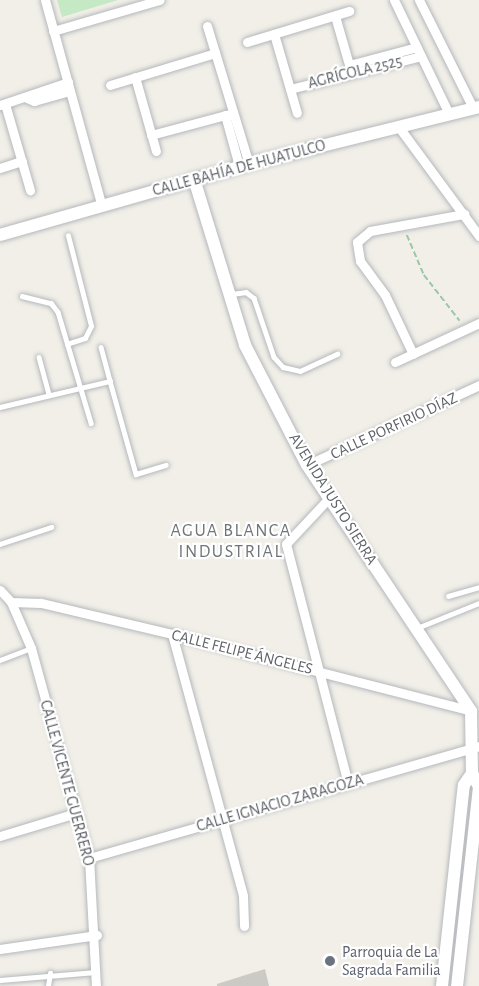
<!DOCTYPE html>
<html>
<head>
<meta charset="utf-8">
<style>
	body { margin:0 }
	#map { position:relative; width:479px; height:986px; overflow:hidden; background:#f1efe8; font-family:"Alegreya Sans",sans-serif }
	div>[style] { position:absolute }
	.green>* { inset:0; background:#c5e8c5 }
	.building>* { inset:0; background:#cccac5 }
	.path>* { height:1.5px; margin-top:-0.75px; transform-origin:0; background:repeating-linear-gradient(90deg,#9cc7a9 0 6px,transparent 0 9px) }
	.roads { filter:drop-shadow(0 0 2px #b5b8bc) drop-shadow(0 0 2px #b5b8bc) }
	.lane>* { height:4.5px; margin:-2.25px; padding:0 2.25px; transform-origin:2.25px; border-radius:2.25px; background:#fff }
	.street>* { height:9px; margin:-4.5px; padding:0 4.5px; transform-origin:4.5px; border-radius:4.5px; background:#fff }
	.secondary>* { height:12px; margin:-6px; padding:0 6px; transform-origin:6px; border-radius:6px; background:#fff }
	.dots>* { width:16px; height:16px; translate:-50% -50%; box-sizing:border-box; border:3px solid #fff; border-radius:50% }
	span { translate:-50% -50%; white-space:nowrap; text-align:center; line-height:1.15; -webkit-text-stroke:4.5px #fff; paint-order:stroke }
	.street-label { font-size:16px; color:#5f6368 }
	.worship-label { font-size:16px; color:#5b616d }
	.left { translate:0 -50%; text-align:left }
	.neighbourhood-label { font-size:18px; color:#70757a; letter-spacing:1.5px }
</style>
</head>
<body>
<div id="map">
	<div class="green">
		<div style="clip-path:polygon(57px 0,118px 0,62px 17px)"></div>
	</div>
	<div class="building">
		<div style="clip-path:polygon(265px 969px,269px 986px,217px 986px,217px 984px)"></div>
	</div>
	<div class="path">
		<div style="left:407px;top:235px;width:43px;rotate:67deg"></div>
		<div style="left:424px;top:275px;width:58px;rotate:52deg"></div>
	</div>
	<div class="roads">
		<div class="lane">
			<div style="left:232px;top:294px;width:14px;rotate:-8deg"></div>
			<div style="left:246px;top:292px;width:10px;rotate:37deg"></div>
			<div style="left:254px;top:298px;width:62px;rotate:71.3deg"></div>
			<div style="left:274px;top:357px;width:13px;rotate:48deg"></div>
			<div style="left:283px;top:367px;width:17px;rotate:13deg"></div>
			<div style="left:300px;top:371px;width:41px;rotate:-24.7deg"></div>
			<div style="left:22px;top:296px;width:30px;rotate:14deg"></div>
			<div style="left:51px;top:303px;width:11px;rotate:52deg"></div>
			<div style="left:58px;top:312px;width:116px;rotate:73.4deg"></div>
			<div style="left:67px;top:344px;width:19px;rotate:-18deg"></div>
			<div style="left:85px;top:338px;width:13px;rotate:-63deg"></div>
			<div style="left:91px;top:326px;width:93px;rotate:-104.3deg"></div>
			<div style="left:101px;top:347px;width:35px;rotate:75deg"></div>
			<div style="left:39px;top:357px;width:39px;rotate:75deg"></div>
			<div style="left:0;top:407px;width:113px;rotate:-13.3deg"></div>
			<div style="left:110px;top:381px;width:97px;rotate:74.4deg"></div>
			<div style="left:136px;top:474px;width:31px;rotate:-17deg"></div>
			<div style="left:0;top:544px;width:54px;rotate:-18.4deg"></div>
			<div style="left:448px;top:596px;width:32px;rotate:-16deg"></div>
			<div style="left:417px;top:628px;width:67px;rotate:-22deg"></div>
			<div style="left:0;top:660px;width:33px;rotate:-21deg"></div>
			<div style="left:0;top:980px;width:96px;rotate:-4.8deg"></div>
			<div style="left:48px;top:986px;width:13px;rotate:-81deg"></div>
		</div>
		<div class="street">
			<div style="left:45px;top:0;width:212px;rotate:74.6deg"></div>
			<div style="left:394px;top:0;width:127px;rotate:64.2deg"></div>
			<div style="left:419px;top:0;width:121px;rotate:63.4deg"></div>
			<div style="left:335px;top:16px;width:54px;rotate:73.9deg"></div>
			<div style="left:207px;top:26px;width:144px;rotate:73.1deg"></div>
			<div style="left:53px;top:31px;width:111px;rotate:-16.2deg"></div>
			<div style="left:274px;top:34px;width:82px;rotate:73.8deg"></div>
			<div style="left:247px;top:42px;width:107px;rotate:-16.9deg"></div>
			<div style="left:349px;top:65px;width:70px;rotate:-14.8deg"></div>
			<div style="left:135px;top:77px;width:77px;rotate:74.2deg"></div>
			<div style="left:110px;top:85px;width:110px;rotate:-16.9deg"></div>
			<div style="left:290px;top:89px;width:135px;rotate:-14.1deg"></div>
			<div style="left:27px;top:98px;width:8px;rotate:23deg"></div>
			<div style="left:34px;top:101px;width:37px;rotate:-16deg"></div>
			<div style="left:5px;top:104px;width:90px;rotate:73.8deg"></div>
			<div style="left:0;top:105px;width:72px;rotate:-18.7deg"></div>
			<div style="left:225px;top:115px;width:53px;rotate:74.6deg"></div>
			<div style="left:398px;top:126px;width:137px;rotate:53.6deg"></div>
			<div style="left:151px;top:135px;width:85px;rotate:-15deg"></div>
			<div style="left:0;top:168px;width:23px;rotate:-18deg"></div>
			<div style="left:413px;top:354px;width:65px;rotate:-115.4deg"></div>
			<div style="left:385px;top:295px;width:42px;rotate:-126.3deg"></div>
			<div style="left:360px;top:261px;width:19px;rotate:-99deg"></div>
			<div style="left:357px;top:242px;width:17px;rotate:-40deg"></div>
			<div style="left:370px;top:231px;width:96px;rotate:-10.3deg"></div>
			<div style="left:395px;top:362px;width:93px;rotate:-24.9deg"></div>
			<div style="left:307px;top:465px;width:190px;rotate:-24.9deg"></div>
			<div style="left:329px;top:498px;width:63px;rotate:133.1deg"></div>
			<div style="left:286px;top:544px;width:248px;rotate:75.5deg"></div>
			<div style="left:0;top:590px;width:16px;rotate:47deg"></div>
			<div style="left:11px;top:602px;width:50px;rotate:66.5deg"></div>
			<div style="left:31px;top:648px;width:218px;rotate:74.6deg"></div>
			<div style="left:89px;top:858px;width:128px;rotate:86.9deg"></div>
			<div style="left:11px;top:602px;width:30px;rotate:2deg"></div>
			<div style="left:41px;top:603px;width:135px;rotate:13.3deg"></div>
			<div style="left:172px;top:634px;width:309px;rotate:14.4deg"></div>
			<div style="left:172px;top:634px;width:271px;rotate:74.8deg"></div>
			<div style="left:243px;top:896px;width:30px;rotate:88deg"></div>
			<div style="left:0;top:836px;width:79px;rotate:-16.8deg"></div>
			<div style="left:89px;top:858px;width:406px;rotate:-16deg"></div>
			<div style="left:0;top:949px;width:98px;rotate:-8.2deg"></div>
		</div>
		<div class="secondary">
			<div style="left:194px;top:179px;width:174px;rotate:72.9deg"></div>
			<div style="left:245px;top:345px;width:135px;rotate:62.7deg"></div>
			<div style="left:307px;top:465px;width:296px;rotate:56.3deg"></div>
			<div style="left:471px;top:711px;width:62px;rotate:89.1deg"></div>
			<div style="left:472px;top:773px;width:16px;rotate:63deg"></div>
			<div style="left:479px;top:787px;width:200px;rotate:96.3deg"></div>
			<div style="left:0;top:235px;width:259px;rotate:-15.9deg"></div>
			<div style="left:249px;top:164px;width:237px;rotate:-13.9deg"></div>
			<div style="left:442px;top:986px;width:202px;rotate:-83.8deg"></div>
			<div style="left:464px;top:785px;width:14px;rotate:-56deg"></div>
		</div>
	</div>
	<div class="dots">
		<div style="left:330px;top:961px;background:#6b7280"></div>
	</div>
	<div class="street-label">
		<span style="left:355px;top:72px;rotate:-14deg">AGRÍCOLA 2525</span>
		<span style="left:239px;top:168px;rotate:-15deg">CALLE BAHÍA DE HUATULCO</span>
		<span style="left:394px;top:426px;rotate:-25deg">CALLE PORFIRIO DÍAZ</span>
		<span style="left:333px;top:499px;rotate:58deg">AVENIDA JUSTO SIERRA</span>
		<span style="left:242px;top:652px;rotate:14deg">CALLE FELIPE ÁNGELES</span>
		<span style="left:67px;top:783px;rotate:75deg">CALLE VICENTE GUERRERO</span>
		<span style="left:280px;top:803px;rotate:-16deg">CALLE IGNACIO ZARAGOZA</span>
	</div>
	<div class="worship-label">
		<span class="left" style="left:342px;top:961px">Parroquia de La<br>Sagrada Familia</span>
	</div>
	<div class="neighbourhood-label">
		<span style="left:231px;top:542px">AGUA BLANCA<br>INDUSTRIAL</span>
	</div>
</div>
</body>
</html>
